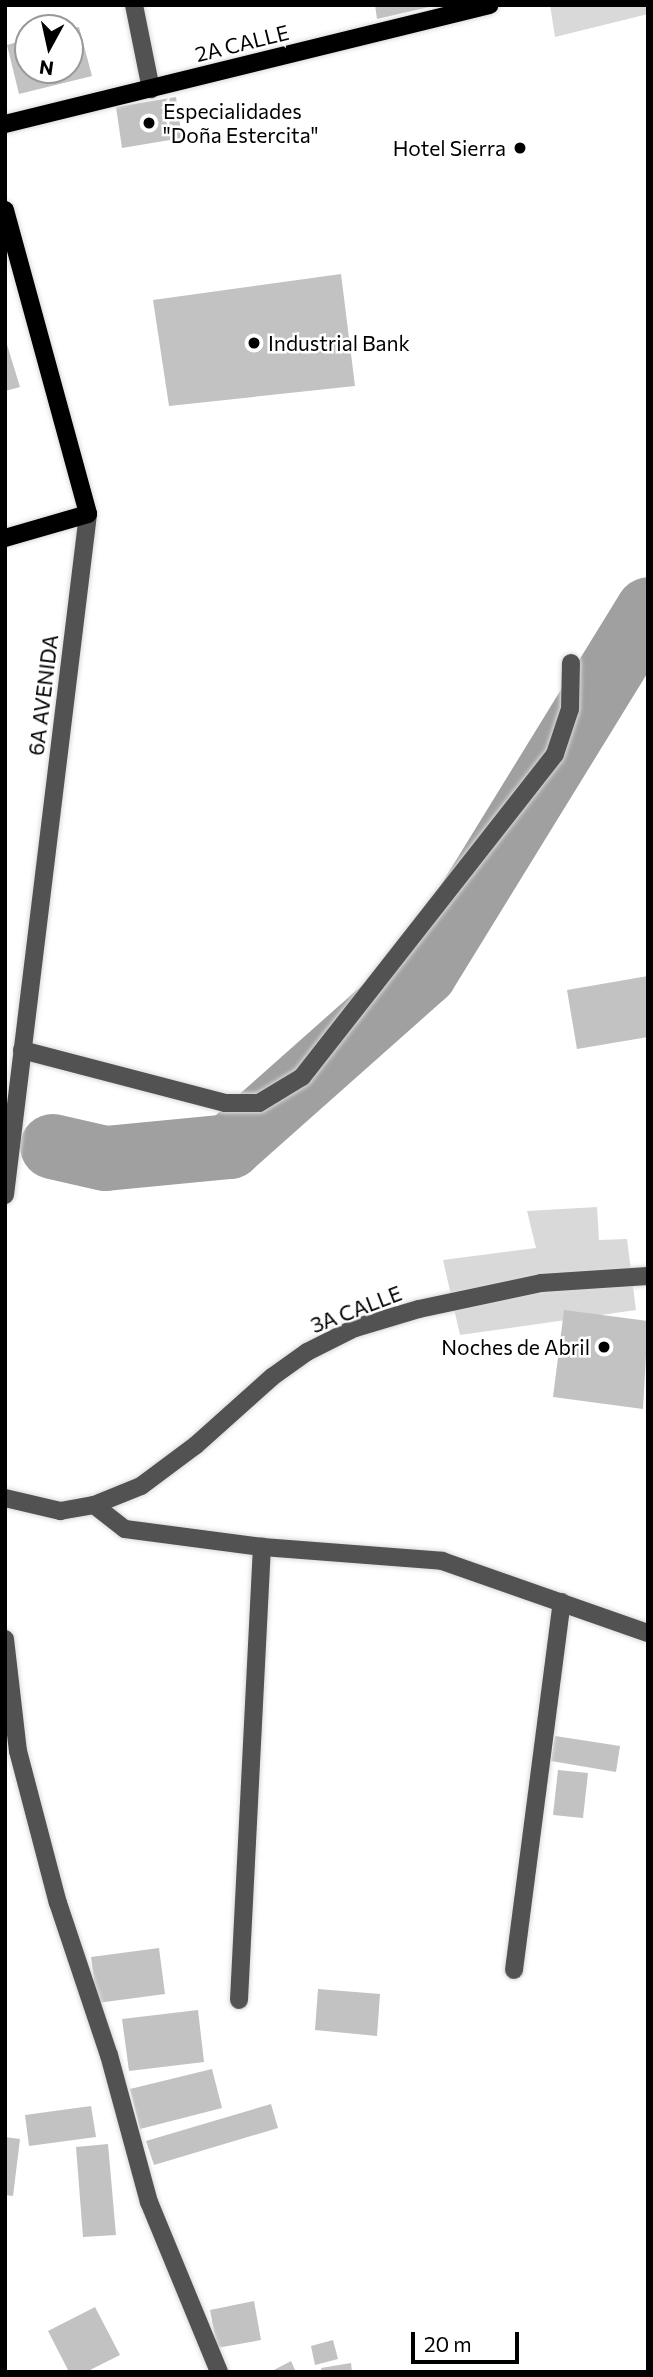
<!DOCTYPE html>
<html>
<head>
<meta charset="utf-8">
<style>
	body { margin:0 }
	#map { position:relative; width:653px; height:2377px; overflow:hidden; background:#fff; font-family:Commissioner,sans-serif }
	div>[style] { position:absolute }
	.green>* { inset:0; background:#d9d9d9 }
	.river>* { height:65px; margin:-32.5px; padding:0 32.5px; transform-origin:32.5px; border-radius:32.5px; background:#a0a0a0 }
	.building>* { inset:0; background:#c2c2c2 }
	.roads { filter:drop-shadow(0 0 2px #dbdbdb) drop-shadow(0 0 2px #dbdbdb) }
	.minor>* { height:18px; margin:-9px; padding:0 9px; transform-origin:9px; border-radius:9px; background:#525252 }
	.major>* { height:18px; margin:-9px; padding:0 9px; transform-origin:9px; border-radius:9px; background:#000 }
	.dots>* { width:19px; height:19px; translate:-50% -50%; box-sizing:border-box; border:4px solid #fff; border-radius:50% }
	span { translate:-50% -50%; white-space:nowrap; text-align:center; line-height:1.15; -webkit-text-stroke:5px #fff; paint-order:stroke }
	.street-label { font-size:21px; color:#000 }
	.poi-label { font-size:21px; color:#000 }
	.left { translate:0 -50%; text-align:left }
	.right { translate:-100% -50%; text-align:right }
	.frame { position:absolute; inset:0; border:7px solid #000; pointer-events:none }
	.north { position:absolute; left:14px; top:14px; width:70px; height:70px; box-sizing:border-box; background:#fff; border:2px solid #999; border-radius:50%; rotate:188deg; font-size:19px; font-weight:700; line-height:28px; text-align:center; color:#000 }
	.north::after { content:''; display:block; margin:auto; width:24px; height:32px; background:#000; clip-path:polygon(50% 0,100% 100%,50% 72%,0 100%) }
	.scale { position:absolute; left:411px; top:2332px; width:108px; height:32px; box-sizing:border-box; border:4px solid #000; border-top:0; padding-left:9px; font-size:21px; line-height:24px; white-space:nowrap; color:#000; -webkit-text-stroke:5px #fff; paint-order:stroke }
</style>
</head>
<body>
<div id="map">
	<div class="green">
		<div style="clip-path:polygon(550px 5px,648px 5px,648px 14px,555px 37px)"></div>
		<div style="clip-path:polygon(597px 1207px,599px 1240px,627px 1239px,636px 1310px,460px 1335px,443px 1260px,536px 1248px,527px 1211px)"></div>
	</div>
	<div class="river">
		<div style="left:52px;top:1146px;width:54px;rotate:12.8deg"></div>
		<div style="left:105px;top:1158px;width:125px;rotate:-5.5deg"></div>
		<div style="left:229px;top:1146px;width:261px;rotate:-41.6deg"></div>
		<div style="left:424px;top:973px;width:427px;rotate:-58.4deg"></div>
	</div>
	<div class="building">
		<div style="clip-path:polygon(375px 5px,434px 5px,434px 6px,377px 19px)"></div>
		<div style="clip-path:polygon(79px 27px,92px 76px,19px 94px,7px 45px,28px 39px,28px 70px,70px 70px,70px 29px)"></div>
		<div style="clip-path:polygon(176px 97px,182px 138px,122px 148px,116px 107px)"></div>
		<div style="clip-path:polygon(341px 274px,355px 386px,169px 406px,153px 300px)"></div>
		<div style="clip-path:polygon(5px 338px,20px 387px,5px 391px)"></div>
		<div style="clip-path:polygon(648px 976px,648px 1037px,577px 1049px,567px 990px)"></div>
		<div style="clip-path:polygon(564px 1310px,648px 1321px,643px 1409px,553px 1397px)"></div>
		<div style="clip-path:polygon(555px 1736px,620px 1746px,616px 1772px,551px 1761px)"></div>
		<div style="clip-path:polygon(558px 1770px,588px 1773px,583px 1818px,553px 1815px)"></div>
		<div style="clip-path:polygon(159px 1948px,165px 1994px,97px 2003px,91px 1957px)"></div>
		<div style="clip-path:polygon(318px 1989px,380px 1994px,377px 2036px,315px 2030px)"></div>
		<div style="clip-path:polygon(198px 2010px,204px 2062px,129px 2071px,122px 2019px)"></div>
		<div style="clip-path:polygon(212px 2069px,222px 2108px,140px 2129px,130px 2089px)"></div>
		<div style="clip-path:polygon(271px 2104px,278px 2128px,154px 2165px,146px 2141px)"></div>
		<div style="clip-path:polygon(91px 2106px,96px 2137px,29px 2146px,25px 2115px)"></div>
		<div style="clip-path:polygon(5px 2137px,20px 2139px,13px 2196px,5px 2195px)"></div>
		<div style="clip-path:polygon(108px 2144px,116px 2235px,83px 2237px,76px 2147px)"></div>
		<div style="clip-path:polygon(254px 2301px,261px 2340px,217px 2348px,210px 2310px)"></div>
		<div style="clip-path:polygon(95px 2307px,120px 2355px,86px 2372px,69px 2372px,48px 2331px)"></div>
		<div style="clip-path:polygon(333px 2340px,338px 2359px,315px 2365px,311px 2346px)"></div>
		<div style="clip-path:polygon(291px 2361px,296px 2372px,270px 2372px)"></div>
		<div style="clip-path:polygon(351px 2363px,352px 2372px,322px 2372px,321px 2368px)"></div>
	</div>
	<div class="roads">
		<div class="minor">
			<div style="left:134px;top:5px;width:86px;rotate:78.6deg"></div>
			<div style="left:22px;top:1050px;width:210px;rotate:14.6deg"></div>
			<div style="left:225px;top:1103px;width:34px"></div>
			<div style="left:259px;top:1103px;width:50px;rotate:-31.2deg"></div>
			<div style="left:302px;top:1077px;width:410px;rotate:-51.9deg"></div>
			<div style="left:555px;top:754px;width:47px;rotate:-71.6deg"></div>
			<div style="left:570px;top:709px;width:46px;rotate:-88.8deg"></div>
			<div style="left:5px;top:1195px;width:686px;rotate:-83.05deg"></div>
			<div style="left:5px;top:1498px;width:57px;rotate:13.3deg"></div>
			<div style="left:60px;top:1511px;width:35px;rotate:-10deg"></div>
			<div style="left:94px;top:1505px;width:51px;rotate:-22deg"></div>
			<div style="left:141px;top:1486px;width:69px;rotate:-36.7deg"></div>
			<div style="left:196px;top:1445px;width:102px;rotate:-41.8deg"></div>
			<div style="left:272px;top:1377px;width:43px;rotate:-35.5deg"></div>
			<div style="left:307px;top:1352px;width:54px;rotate:-26.6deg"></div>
			<div style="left:355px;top:1328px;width:67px;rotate:-16.5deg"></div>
			<div style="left:419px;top:1309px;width:125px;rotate:-12deg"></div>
			<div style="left:541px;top:1283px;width:107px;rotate:-3.7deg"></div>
			<div style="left:94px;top:1505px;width:39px;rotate:38deg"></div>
			<div style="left:125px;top:1529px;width:138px;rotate:7.5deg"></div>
			<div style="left:262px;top:1547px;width:181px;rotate:4.4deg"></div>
			<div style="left:442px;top:1561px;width:218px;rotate:19.3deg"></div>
			<div style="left:5px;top:1639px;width:113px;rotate:83.4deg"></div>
			<div style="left:18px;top:1751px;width:157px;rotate:75.3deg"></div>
			<div style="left:58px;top:1903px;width:160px;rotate:71.5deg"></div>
			<div style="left:109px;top:2055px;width:152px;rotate:74.8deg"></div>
			<div style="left:149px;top:2202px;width:184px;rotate:67.6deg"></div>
			<div style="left:514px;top:1970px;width:371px;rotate:-82.6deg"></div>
			<div style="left:239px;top:2000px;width:454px;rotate:-87.1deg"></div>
		</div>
		<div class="major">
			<div style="left:5px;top:124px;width:499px;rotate:-13.8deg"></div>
			<div style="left:5px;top:210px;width:315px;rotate:74.7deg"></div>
			<div style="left:88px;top:514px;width:86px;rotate:163.9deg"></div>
		</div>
	</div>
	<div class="dots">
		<div style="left:149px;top:123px;background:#000"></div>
		<div style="left:520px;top:148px;background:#000"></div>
		<div style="left:254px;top:343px;background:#000"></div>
		<div style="left:604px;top:1347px;background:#000"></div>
	</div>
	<div class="street-label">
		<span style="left:242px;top:43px;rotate:-14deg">2A CALLE</span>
		<span style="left:43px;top:695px;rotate:-83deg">6A AVENIDA</span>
		<span style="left:356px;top:1309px;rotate:-21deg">3A CALLE</span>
	</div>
	<div class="poi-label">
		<span class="left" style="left:163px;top:123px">Especialidades<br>"Doña Estercita"</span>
		<span class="right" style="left:506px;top:148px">Hotel Sierra</span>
		<span class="left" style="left:268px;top:343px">Industrial Bank</span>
		<span class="right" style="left:590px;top:1347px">Noches de Abril</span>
	</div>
	<div class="frame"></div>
	<div class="north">N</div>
	<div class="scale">20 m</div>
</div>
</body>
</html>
